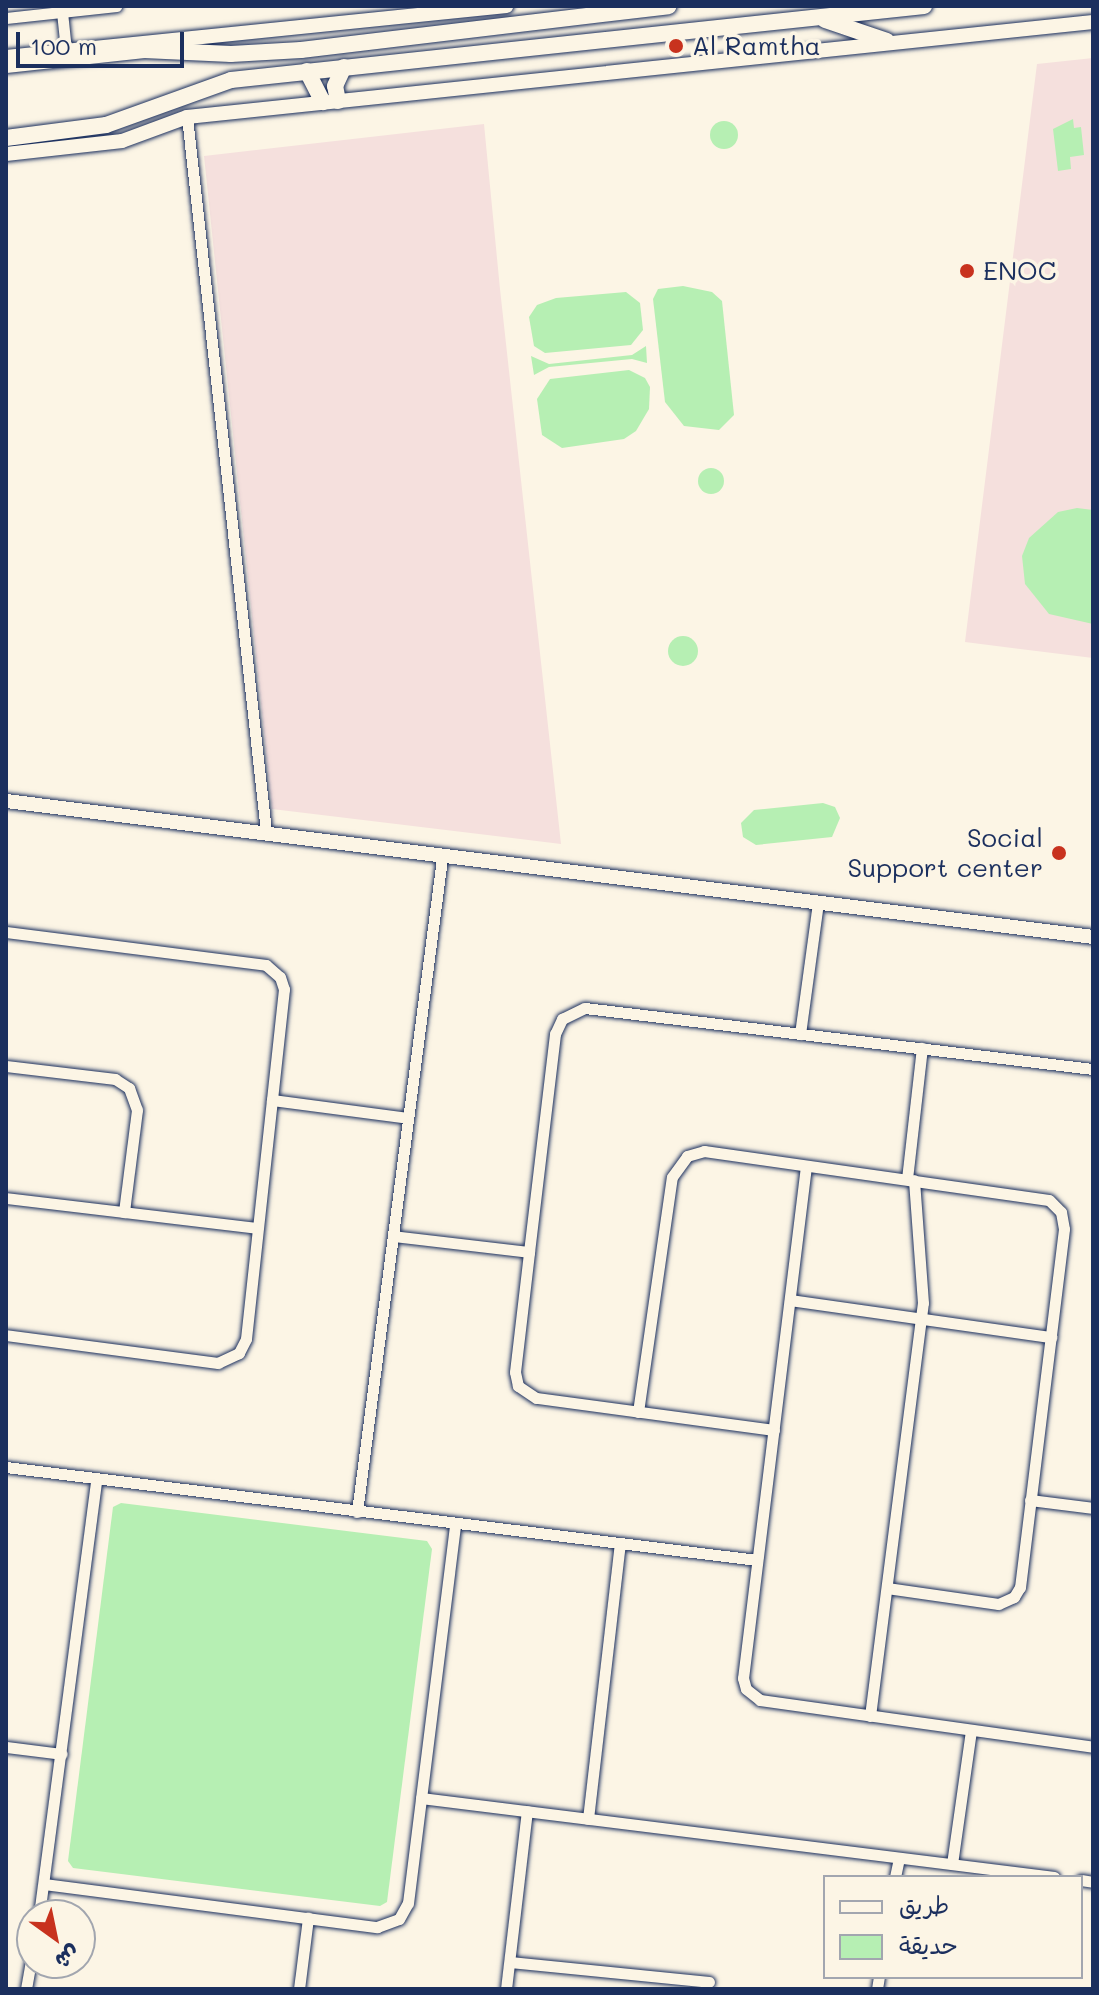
<!DOCTYPE html>
<html>
<head>
<meta charset="utf-8">
<style>
	body { margin:0 }
	#map { position:relative; width:1099px; height:1995px; overflow:hidden; background:#fcf5e5; font-family:Mali,"Playpen Sans Arabic",sans-serif }
	div>[style] { position:absolute }
	.built>* { inset:0; background:#f5e0dd }
	.green>* { inset:0; background:#b6efb3 }
	.round { border-radius:50% }
	.roads { filter:drop-shadow(0 0 2px #1b2f5e) drop-shadow(0 0 2px #1b2f5e) }
	.minor>* { height:11px; margin:-5.5px; padding:0 5.5px; transform-origin:5.5px; border-radius:5.5px; background:#fcf5e5 }
	.tertiary>* { height:14px; margin:-7px; padding:0 7px; transform-origin:7px; border-radius:7px; background:#fcf5e5 }
	.secondary>* { height:16px; margin:-8px; padding:0 8px; transform-origin:8px; border-radius:8px; background:#fcf5e5 }
	.dots>* { width:22px; height:22px; translate:-50% -50%; box-sizing:border-box; border:4px solid #fcf5e5; border-radius:50% }
	span { translate:-50% -50%; white-space:nowrap; text-align:center; line-height:1.15; -webkit-text-stroke:7px #fcf5e5; paint-order:stroke }
	.poi-label { font-size:26px; color:#1b2f5e }
	.left { translate:0 -50%; text-align:left }
	.right { translate:-100% -50%; text-align:right }
	.frame { position:absolute; inset:0; border:8px solid #1b2f5e; pointer-events:none }
	.legend { position:absolute; left:823px; top:1875px; width:260px; height:104px; box-sizing:border-box; background:#fcf5e5; border:2px solid #a2a6af; margin:0; padding:10px 14px; list-style:none; font-size:24px; color:#1b2f5e }
	.legend li { display:flex; align-items:center; gap:16px; height:40px }
	.legend b { width:40px; border:2px solid #a2a6af }
	.north { position:absolute; left:16px; top:1899px; width:80px; height:80px; box-sizing:border-box; background:#fcf5e5; border:2px solid #a2a6af; border-radius:50%; rotate:147deg; font-size:22px; font-weight:700; line-height:32px; text-align:center; color:#1b2f5e }
	.north::after { content:''; display:block; margin:auto; width:28px; height:36px; background:#c8321e; clip-path:polygon(50% 0,100% 100%,50% 72%,0 100%) }
	.scale { position:absolute; left:16px; top:32px; width:168px; height:36px; box-sizing:border-box; border:4px solid #1b2f5e; border-top:0; padding-left:10px; font-size:24px; line-height:28px; white-space:nowrap; color:#1b2f5e; -webkit-text-stroke:6px #fcf5e5; paint-order:stroke }
</style>
</head>
<body>
<div id="map">
	<div class="built">
		<div style="clip-path:polygon(1093px 58px,1093px 658px,965px 642px,1037px 64px)"></div>
		<div style="clip-path:polygon(484px 124px,500px 289px,561px 844px,272px 809px,204px 156px)"></div>
	</div>
	<div class="green">
		<div style="clip-path:polygon(1073px 119px,1074px 128px,1081px 127px,1084px 155px,1070px 157px,1071px 169px,1058px 171px,1053px 129px)"></div>
		<div class="round" style="left:710px;top:121px;width:28px;height:28px"></div>
		<div style="clip-path:polygon(683px 286px,712px 292px,722px 301px,734px 415px,719px 430px,684px 426px,665px 402px,653px 299px,658px 289px)"></div>
		<div style="clip-path:polygon(626px 292px,640px 303px,643px 330px,631px 345px,545px 353px,534px 346px,529px 317px,537px 305px,556px 298px)"></div>
		<div style="clip-path:polygon(646px 346px,647px 363px,632px 359px,549px 367px,534px 375px,531px 356px,549px 364px,632px 355px)"></div>
		<div style="clip-path:polygon(629px 370px,645px 378px,650px 387px,649px 409px,636px 431px,624px 439px,562px 448px,542px 435px,537px 399px,550px 379px)"></div>
		<div class="round" style="left:698px;top:468px;width:26px;height:26px"></div>
		<div style="clip-path:polygon(1077px 508px,1093px 510px,1093px 624px,1049px 614px,1025px 584px,1022px 556px,1029px 538px,1058px 512px)"></div>
		<div class="round" style="left:668px;top:636px;width:30px;height:30px"></div>
		<div style="clip-path:polygon(823px 803px,835px 807px,840px 818px,832px 837px,756px 845px,743px 837px,741px 823px,754px 810px)"></div>
		<div style="clip-path:polygon(121px 1503px,427px 1541px,432px 1549px,387px 1902px,380px 1906px,73px 1868px,68px 1861px,113px 1507px)"></div>
	</div>
	<div class="roads">
		<div class="minor">
			<div style="left:62px;top:12px;width:38px;rotate:84deg"></div>
			<div style="left:6px;top:18px;width:111px;rotate:-6.2deg"></div>
			<div style="left:187px;top:117px;width:719px;rotate:83.69deg"></div>
			<div style="left:6px;top:932px;width:262px;rotate:7.2deg"></div>
			<div style="left:266px;top:965px;width:18px;rotate:41deg"></div>
			<div style="left:280px;top:977px;width:13px;rotate:72deg"></div>
			<div style="left:284px;top:989px;width:352px;rotate:96.2deg"></div>
			<div style="left:246px;top:1339px;width:16px;rotate:117deg"></div>
			<div style="left:239px;top:1353px;width:23px;rotate:155deg"></div>
			<div style="left:218px;top:1363px;width:214px;rotate:-172.5deg"></div>
			<div style="left:800px;top:1034px;width:132px;rotate:-82.2deg"></div>
			<div style="left:6px;top:1066px;width:110px;rotate:6.8deg"></div>
			<div style="left:115px;top:1079px;width:17px;rotate:33deg"></div>
			<div style="left:129px;top:1088px;width:23px;rotate:70deg"></div>
			<div style="left:137px;top:1110px;width:103px;rotate:97.3deg"></div>
			<div style="left:272px;top:1100px;width:137px;rotate:7.5deg"></div>
			<div style="left:806px;top:1166px;width:516px;rotate:97.01deg"></div>
			<div style="left:743px;top:1678px;width:11px;rotate:75deg"></div>
			<div style="left:746px;top:1689px;width:18px;rotate:38deg"></div>
			<div style="left:760px;top:1700px;width:336px;rotate:8deg"></div>
			<div style="left:907px;top:1179px;width:132px;rotate:-83.5deg"></div>
			<div style="left:6px;top:1198px;width:253px;rotate:6.8deg"></div>
			<div style="left:393px;top:1236px;width:137px;rotate:6.7deg"></div>
			<div style="left:790px;top:1300px;width:264px;rotate:8.1deg"></div>
			<div style="left:638px;top:1412px;width:237px;rotate:-81.8deg"></div>
			<div style="left:672px;top:1177px;width:26px;rotate:-54deg"></div>
			<div style="left:687px;top:1156px;width:18px;rotate:-16deg"></div>
			<div style="left:704px;top:1151px;width:348px;rotate:8.1deg"></div>
			<div style="left:1049px;top:1200px;width:17px;rotate:45deg"></div>
			<div style="left:1061px;top:1212px;width:17px;rotate:80deg"></div>
			<div style="left:1064px;top:1229px;width:361px;rotate:97deg"></div>
			<div style="left:1020px;top:1587px;width:12px;rotate:121deg"></div>
			<div style="left:1014px;top:1597px;width:17px;rotate:156deg"></div>
			<div style="left:998px;top:1604px;width:112px;rotate:-171.8deg"></div>
			<div style="left:774px;top:1430px;width:240px;rotate:-172.3deg"></div>
			<div style="left:536px;top:1398px;width:22px;rotate:-146deg"></div>
			<div style="left:518px;top:1386px;width:14px;rotate:-102deg"></div>
			<div style="left:515px;top:1372px;width:121px;rotate:-83.3deg"></div>
			<div style="left:529px;top:1252px;width:220px;rotate:-83.2deg"></div>
			<div style="left:555px;top:1034px;width:17px;rotate:-65deg"></div>
			<div style="left:562px;top:1019px;width:25px;rotate:-26deg"></div>
			<div style="left:585px;top:1008px;width:512px;rotate:6.85deg"></div>
			<div style="left:6px;top:1467px;width:757px;rotate:7.06deg"></div>
			<div style="left:1030px;top:1500px;width:64px;rotate:7.2deg"></div>
			<div style="left:357px;top:1512px;width:660px;rotate:-82.59deg"></div>
			<div style="left:870px;top:1716px;width:416px;rotate:-82.7deg"></div>
			<div style="left:923px;top:1303px;width:123px;rotate:-94.2deg"></div>
			<div style="left:6px;top:1747px;width:56px;rotate:7.1deg"></div>
			<div style="left:421px;top:1798px;width:638px;rotate:7.11deg"></div>
			<div style="left:588px;top:1819px;width:277px;rotate:-83.4deg"></div>
			<div style="left:952px;top:1864px;width:134px;rotate:-81.9deg"></div>
			<div style="left:895px;top:1877px;width:19px;rotate:-78deg"></div>
			<div style="left:1081px;top:1880px;width:12px;rotate:9deg"></div>
			<div style="left:44px;top:1884px;width:336px;rotate:7.4deg"></div>
			<div style="left:377px;top:1927px;width:23px;rotate:-20deg"></div>
			<div style="left:399px;top:1919px;width:18px;rotate:-61deg"></div>
			<div style="left:408px;top:1903px;width:382px;rotate:-82.9deg"></div>
			<div style="left:39px;top:1915px;width:438px;rotate:-82.5deg"></div>
			<div style="left:510px;top:1962px;width:200px;rotate:5.7deg"></div>
			<div style="left:26px;top:1989px;width:35px;rotate:-80deg"></div>
			<div style="left:299px;top:1989px;width:72px;rotate:-82.8deg"></div>
			<div style="left:506px;top:1989px;width:179px;rotate:-83.3deg"></div>
			<div style="left:877px;top:1989px;width:12px;rotate:-81deg"></div>
		</div>
		<div class="tertiary">
			<div style="left:6px;top:57px;width:503px;rotate:-5.82deg"></div>
			<div style="left:6px;top:154px;width:117px;rotate:-6.4deg"></div>
			<div style="left:122px;top:141px;width:69px;rotate:-20.3deg"></div>
			<div style="left:187px;top:117px;width:911px;rotate:-5.99deg"></div>
			<div style="left:6px;top:801px;width:1095px;rotate:7.13deg"></div>
		</div>
		<div class="secondary">
			<div style="left:825px;top:20px;width:65px;rotate:18.7deg"></div>
			<div style="left:6px;top:65px;width:139px;rotate:-6.2deg"></div>
			<div style="left:144px;top:50px;width:87px;rotate:2.6deg"></div>
			<div style="left:231px;top:54px;width:70px;rotate:-3.3deg"></div>
			<div style="left:301px;top:50px;width:370px;rotate:-6.8deg"></div>
			<div style="left:307px;top:71px;width:35px;rotate:63deg"></div>
			<div style="left:338px;top:101px;width:15px;rotate:-101deg"></div>
			<div style="left:335px;top:86px;width:21px;rotate:-65deg"></div>
			<div style="left:6px;top:138px;width:101px;rotate:-7.4deg"></div>
			<div style="left:106px;top:125px;width:133px;rotate:-19.8deg"></div>
			<div style="left:231px;top:80px;width:697px;rotate:-6.1deg"></div>
		</div>
	</div>
	<div class="dots">
		<div style="left:676px;top:46px;background:#c8321e"></div>
		<div style="left:967px;top:271px;background:#c8321e"></div>
		<div style="left:1059px;top:853px;background:#c8321e"></div>
	</div>
	<div class="poi-label">
		<span class="left" style="left:692px;top:46px">Al Ramtha</span>
		<span class="left" style="left:983px;top:271px">ENOC</span>
		<span class="right" style="left:1043px;top:853px">Social<br>Support center</span>
	</div>
	<div class="frame"></div>
	<ul class="legend">
	<li><b style="height:10px;background:#fcf5e5"></b>طريق</li>
	<li><b style="height:22px;background:#b6efb3"></b>حديقة</li>
	</ul>
	<div class="north">ش</div>
	<div class="scale">100 m</div>
</div>
</body>
</html>
